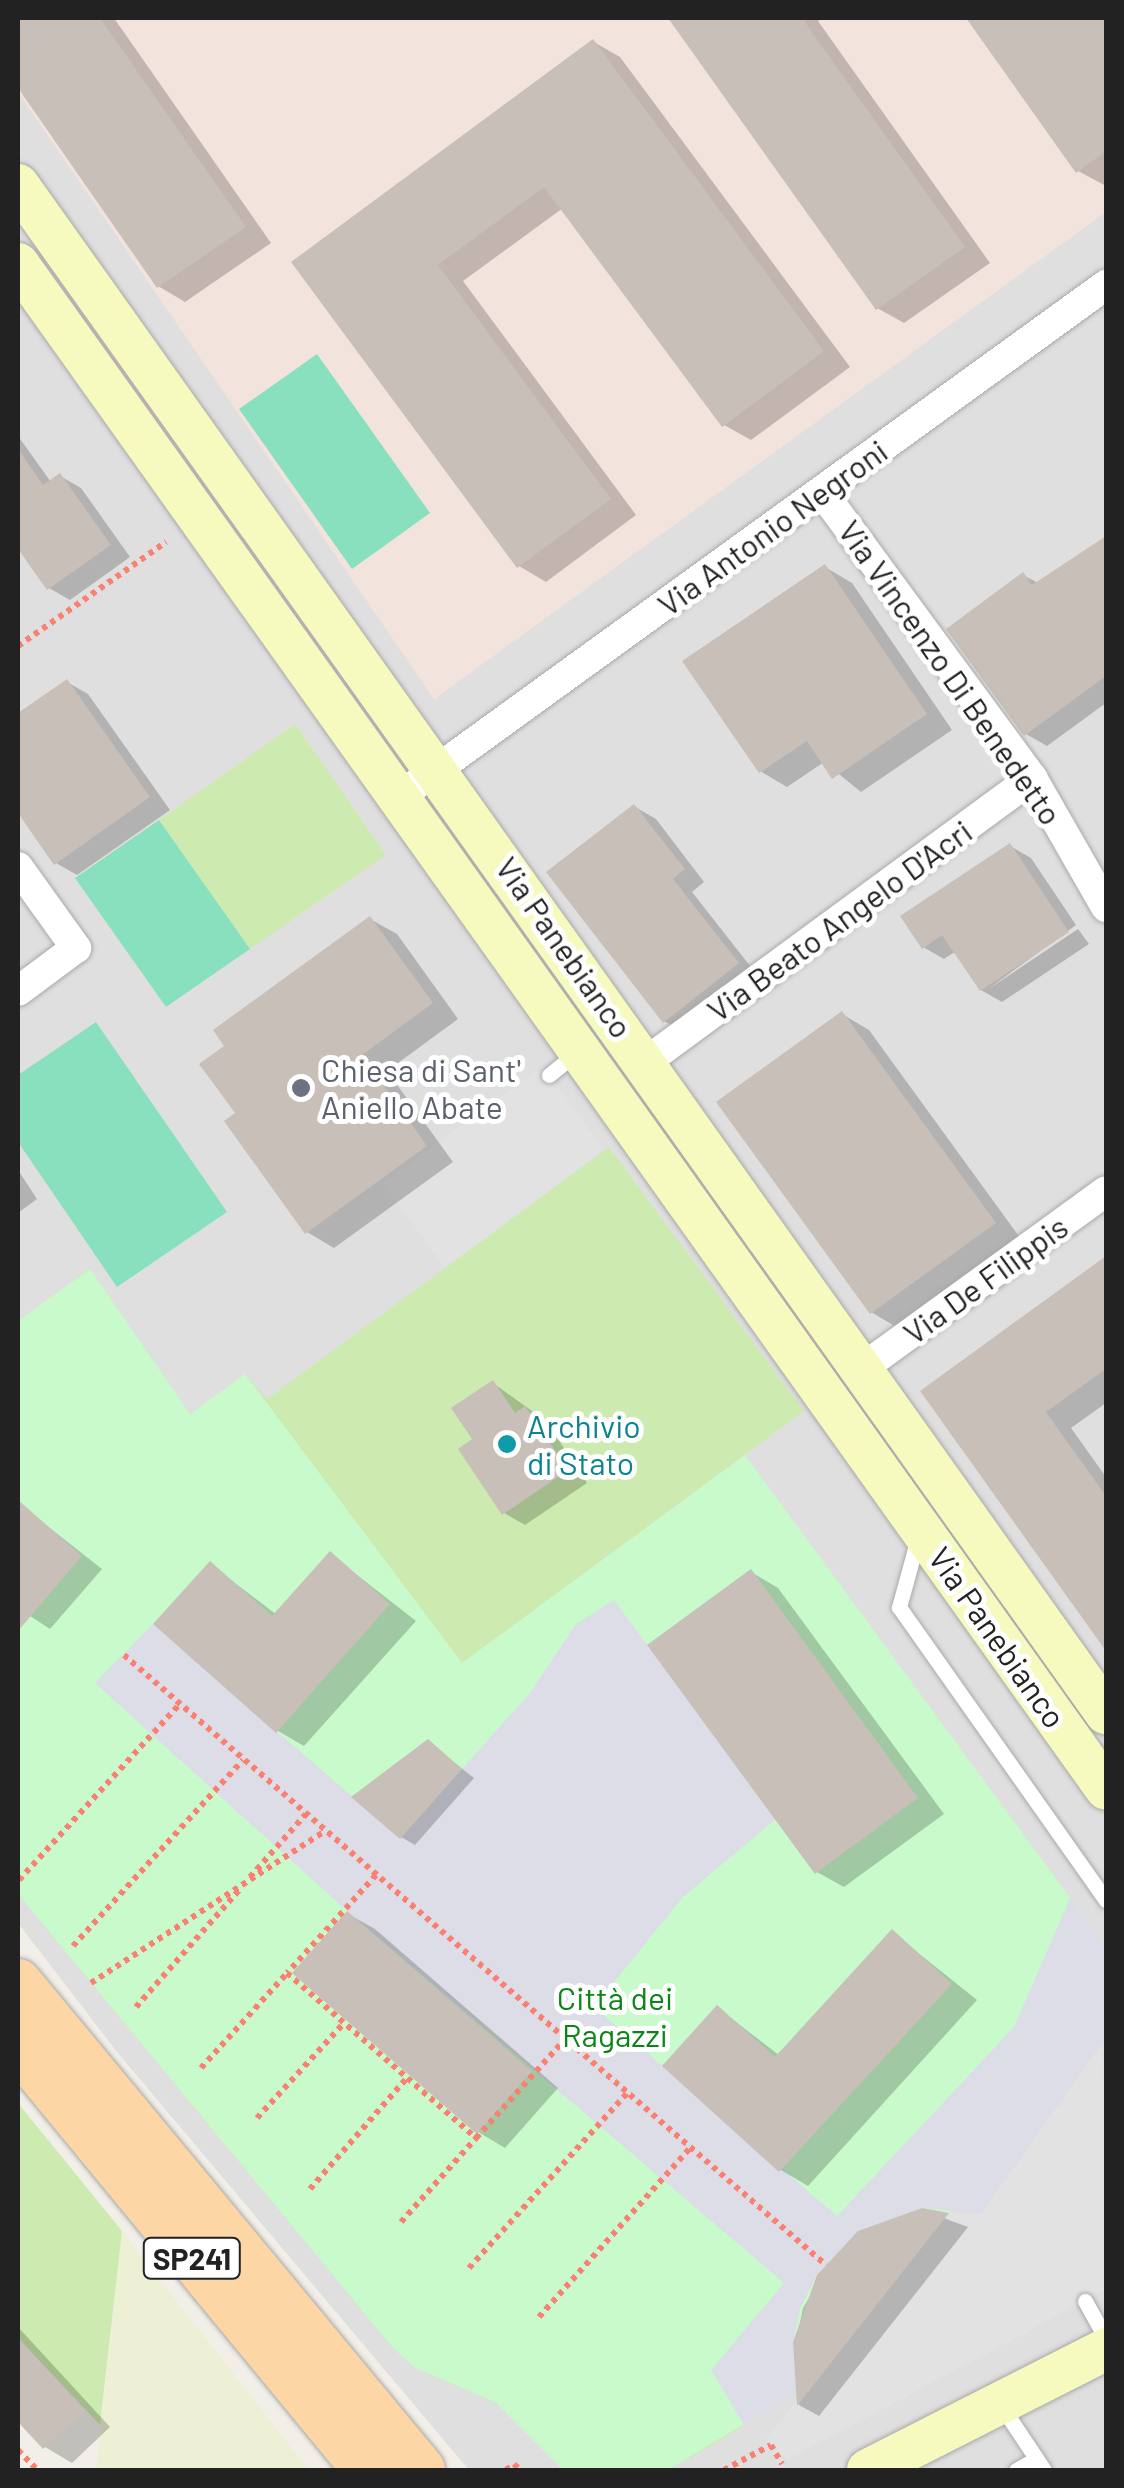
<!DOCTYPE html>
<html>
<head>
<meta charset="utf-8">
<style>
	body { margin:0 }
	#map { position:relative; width:1124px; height:2488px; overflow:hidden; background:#f2efe9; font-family:Barlow,sans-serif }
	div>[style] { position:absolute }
	.residential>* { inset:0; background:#e0dfdf }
	.military>* { inset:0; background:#f3e3dd }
	.farmland>* { inset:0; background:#eef0d5 }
	.grass>* { inset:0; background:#cdebb0 }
	.park>* { inset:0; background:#c8facc }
	.pitch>* { inset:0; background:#88e0be }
	.parking>* { inset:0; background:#e2e2e2 }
	.plaza>* { inset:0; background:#dddde8 }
	.shadow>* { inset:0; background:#0003 }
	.building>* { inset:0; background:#c7bfb8 }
	.path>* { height:6px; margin-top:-3px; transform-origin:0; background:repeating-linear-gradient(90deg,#fa8072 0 5px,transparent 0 10px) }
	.roads { filter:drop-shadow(0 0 2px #a9a9a9) drop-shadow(0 0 2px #a9a9a9) }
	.lane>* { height:15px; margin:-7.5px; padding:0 7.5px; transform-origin:7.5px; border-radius:7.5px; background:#fff }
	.street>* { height:30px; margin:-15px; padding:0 15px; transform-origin:15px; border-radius:15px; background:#fff }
	.secondary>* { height:42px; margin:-21px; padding:0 21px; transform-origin:21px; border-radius:21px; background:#f7fabf }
	.primary>* { height:48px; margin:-24px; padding:0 24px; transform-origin:24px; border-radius:24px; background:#fcd6a4 }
	.dots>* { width:28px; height:28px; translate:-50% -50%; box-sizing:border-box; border:5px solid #fff; border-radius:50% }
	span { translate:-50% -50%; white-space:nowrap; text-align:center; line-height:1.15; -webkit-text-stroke:10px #fff; paint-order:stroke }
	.shield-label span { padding:2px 8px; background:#fff; border:2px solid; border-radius:8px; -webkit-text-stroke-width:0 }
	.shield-label { font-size:30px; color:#222; font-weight:700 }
	.street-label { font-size:32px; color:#222 }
	.worship-label { font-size:32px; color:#5b616d }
	.left { translate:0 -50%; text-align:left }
	.culture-label { font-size:32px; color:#0d838f }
	.park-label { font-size:32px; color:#0c8416 }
	.frame { position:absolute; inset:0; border:20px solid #222; pointer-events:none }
</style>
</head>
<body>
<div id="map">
	<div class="residential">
		<div style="clip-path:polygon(18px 18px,1106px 18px,1106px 2470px,469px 2470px,117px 2052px,18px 1923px)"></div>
	</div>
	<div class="military">
		<div style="clip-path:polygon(18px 18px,1106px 18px,1106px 212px,434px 699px,18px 92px)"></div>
	</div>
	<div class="farmland">
		<div style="clip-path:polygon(122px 2231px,309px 2470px,96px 2470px)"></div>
	</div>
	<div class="grass">
		<div style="clip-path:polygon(295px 724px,386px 855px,250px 949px,159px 820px)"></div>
		<div style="clip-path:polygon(609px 1147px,804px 1411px,597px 1564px,711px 2370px,744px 2425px,692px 2457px,563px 2470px,495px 2402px,414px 2367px,394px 2349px,18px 1894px,18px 1321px,90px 1269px,190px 1414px,245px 1374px,267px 1399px)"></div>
		<div style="clip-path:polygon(18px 2103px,122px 2231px,100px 2425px,18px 2338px)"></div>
	</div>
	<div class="park">
		<div style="clip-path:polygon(90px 1269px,190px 1414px,245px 1374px,462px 1663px,745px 1455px,1106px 1947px,1106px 2037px,948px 2214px,802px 2400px,798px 2391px,668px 2470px,563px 2470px,495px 2402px,414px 2367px,394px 2349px,18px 1894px,18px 1321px)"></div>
	</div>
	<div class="pitch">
		<div style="clip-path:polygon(317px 354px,430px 513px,352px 569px,239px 409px)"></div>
		<div style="clip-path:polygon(159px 820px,250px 949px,166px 1007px,75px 878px)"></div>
		<div style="clip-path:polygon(96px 1022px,227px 1212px,117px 1287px,18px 1142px,18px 1075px)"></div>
	</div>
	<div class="parking">
		<div style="clip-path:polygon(543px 1066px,604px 1150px,445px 1268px,383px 1183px)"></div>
		<div style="clip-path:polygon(1103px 2042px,1106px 2290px,787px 2460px,765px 2440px,949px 2213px,981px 2214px)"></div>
	</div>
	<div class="plaza">
		<div style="clip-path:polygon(614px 1600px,776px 1819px,683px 1897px,594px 2007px,837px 2216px,1014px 2027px,1070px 1898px,1106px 1947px,1106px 2037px,981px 2214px,922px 2208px,859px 2231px,817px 2275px,801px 2307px,793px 2342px,799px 2391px,744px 2425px,711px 2370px,784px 2283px,347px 1911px,95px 1683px,153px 1624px,400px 1838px,529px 1694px,576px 1624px)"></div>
	</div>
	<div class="shadow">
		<div style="clip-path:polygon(18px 18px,114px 18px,271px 243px,185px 302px,158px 286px,18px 84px)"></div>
		<div style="clip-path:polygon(671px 18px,823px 18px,818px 21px,990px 263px,904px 323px,877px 308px)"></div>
		<div style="clip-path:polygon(969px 18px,1106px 18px,1106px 186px,1078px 171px)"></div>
		<div style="clip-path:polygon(594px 42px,620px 57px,850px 367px,751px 440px,724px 425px,563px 208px,463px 281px,636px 515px,546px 582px,519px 566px,294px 263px)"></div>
		<div style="clip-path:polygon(18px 436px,51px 482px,60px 476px,81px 488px,130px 557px,70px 600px,49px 588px,18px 545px)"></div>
		<div style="clip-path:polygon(1105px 540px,1106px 703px,1047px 746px,1026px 734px,1023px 575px,1038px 583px)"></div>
		<div style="clip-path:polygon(825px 567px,852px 583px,952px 730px,861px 792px,824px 762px,787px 787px,760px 771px)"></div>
		<div style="clip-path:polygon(67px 682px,88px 694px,170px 810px,77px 875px,56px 863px,18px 809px,18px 716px)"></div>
		<div style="clip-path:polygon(635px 807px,656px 819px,704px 882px,692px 892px,758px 976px,685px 1033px,664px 1021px)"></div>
		<div style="clip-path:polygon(1010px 846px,1031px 858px,1076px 925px,987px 990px,1078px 929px,1089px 944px,1002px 1002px,981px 990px,956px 951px,944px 959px,923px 947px)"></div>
		<div style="clip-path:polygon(370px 919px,397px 934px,458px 1019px,387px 1071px,453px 1162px,334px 1248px,307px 1232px,238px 1113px,228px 1046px)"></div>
		<div style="clip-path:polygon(842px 1014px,869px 1030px,1021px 1239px,898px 1328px,871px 1312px)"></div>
		<div style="clip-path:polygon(18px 1170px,37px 1199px,18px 1213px)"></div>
		<div style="clip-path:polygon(1106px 1259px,1106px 1403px,1071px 1428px,1106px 1477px,1106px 1646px,923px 1392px)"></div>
		<div style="clip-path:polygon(493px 1383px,546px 1421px,587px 1483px,525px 1525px,504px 1513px,476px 1439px)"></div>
		<div style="clip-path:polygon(18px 1503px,102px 1569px,50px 1629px,18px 1608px)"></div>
		<div style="clip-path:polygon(330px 1554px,416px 1621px,304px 1746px,278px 1731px,210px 1564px,277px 1615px)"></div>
		<div style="clip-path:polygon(751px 1572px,778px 1588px,944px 1814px,844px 1887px,817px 1872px)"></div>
		<div style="clip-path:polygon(428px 1742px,474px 1778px,415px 1845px,401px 1837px)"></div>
		<div style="clip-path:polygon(348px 1914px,375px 1929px,558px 2088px,505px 2148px,478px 2132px)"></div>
		<div style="clip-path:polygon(892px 1932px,977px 2000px,808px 2186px,781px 2170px,666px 2066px,718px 2008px,780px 2056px)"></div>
		<div style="clip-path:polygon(922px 2210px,968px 2227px,819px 2416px,799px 2405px,796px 2342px,803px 2308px,828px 2267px,860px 2233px)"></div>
		<div style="clip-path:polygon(18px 2327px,110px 2427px,72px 2463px,45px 2447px,18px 2418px)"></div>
	</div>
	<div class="building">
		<div style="clip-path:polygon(18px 18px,100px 18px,246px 227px,157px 288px,18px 88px)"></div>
		<div style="clip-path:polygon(668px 18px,802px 18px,965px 247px,876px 310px)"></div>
		<div style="clip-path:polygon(966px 18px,1106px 18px,1106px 151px,1076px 173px)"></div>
		<div style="clip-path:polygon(593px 39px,824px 351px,722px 427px,544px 187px,438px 265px,611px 499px,517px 568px,291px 262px)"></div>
		<div style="clip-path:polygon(18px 449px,43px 485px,60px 473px,111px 545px,47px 590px,18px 549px)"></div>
		<div style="clip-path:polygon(1106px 536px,1106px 676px,1024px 736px,946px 629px,1023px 572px,1032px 585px)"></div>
		<div style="clip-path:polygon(825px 564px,927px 714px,832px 779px,807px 741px,759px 773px,682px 661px)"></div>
		<div style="clip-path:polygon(67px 679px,150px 797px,54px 865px,18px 813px,18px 713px)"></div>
		<div style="clip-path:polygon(634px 804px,685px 869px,673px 879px,739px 963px,663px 1023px,546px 872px)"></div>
		<div style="clip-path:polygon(1010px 843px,1069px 932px,980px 991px,942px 935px,922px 949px,900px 916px)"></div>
		<div style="clip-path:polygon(370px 916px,433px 1003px,362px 1055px,427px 1146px,305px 1234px,224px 1121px,235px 1113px,199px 1064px,224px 1046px,213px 1030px)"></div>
		<div style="clip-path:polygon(842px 1011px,996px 1223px,870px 1314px,716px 1102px)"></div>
		<div style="clip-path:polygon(1106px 1256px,1106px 1369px,1046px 1412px,1106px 1496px,1106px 1651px,920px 1391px)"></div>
		<div style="clip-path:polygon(493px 1380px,515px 1413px,525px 1406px,568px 1470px,502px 1515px,458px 1449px,472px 1439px,451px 1408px)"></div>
		<div style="clip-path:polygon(18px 1500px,82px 1556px,18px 1631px)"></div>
		<div style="clip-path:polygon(330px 1551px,390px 1604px,276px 1733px,153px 1624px,210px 1561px,272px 1616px)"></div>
		<div style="clip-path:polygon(751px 1569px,918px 1798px,815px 1874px,647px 1645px)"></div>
		<div style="clip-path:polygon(428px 1739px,462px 1769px,400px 1839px,351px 1797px)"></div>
		<div style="clip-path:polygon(347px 1911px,532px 2071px,477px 2134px,292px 1973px)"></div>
		<div style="clip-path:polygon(892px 1929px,952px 1984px,779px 2172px,662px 2066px,717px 2005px,775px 2057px)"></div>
		<div style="clip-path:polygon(922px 2208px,949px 2213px,797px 2406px,793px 2342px,817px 2275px,858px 2231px)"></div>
		<div style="clip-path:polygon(18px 2338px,85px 2411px,43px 2449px,18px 2422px)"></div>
	</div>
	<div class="path">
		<div style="left:18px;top:646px;width:181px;rotate:-35.1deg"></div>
		<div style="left:124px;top:1655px;width:930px;rotate:40.99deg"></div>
		<div style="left:376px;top:1875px;width:132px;rotate:132.2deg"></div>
		<div style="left:287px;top:1973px;width:251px;rotate:41.1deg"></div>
		<div style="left:476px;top:2138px;width:133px;rotate:-48deg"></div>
		<div style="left:250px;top:1877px;width:84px;rotate:-48.4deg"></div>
		<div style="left:19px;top:1880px;width:237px;rotate:-47.6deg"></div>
		<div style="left:73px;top:1946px;width:252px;rotate:-47.6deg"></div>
		<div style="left:91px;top:1983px;width:279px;rotate:-33deg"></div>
		<div style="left:136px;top:2007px;width:156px;rotate:-48.6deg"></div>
		<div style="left:201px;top:2068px;width:128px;rotate:-47.8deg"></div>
		<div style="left:257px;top:2118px;width:129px;rotate:-47.5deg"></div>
		<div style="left:310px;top:2189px;width:147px;rotate:-48.9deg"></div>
		<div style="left:401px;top:2222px;width:113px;rotate:-48.2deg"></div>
		<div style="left:469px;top:2268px;width:236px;rotate:-47.9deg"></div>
		<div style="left:539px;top:2317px;width:227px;rotate:-48.2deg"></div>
		<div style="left:18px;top:2450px;width:28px;rotate:46deg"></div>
		<div style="left:506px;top:2470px;width:10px;rotate:-37deg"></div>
		<div style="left:514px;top:2464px;width:8px;rotate:45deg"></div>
		<div style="left:724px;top:2470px;width:53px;rotate:-28deg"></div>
		<div style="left:771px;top:2445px;width:22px;rotate:60deg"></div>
	</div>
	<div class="roads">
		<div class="lane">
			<div style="left:549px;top:1075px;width:36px;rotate:-39deg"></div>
			<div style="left:918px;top:1538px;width:72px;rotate:105.4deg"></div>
			<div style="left:899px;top:1607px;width:359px;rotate:54.8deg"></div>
			<div style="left:1085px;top:2301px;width:43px;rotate:61.1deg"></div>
			<div style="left:1002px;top:2407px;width:76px;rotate:56.3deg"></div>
			<div style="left:1016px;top:2470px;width:23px;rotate:-29deg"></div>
		</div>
		<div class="street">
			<div style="left:822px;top:492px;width:355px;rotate:53.7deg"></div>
			<div style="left:1032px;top:778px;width:149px;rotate:60.2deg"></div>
			<div style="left:400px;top:796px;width:872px;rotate:-35.9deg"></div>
			<div style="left:18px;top:867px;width:100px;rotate:54.4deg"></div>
			<div style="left:76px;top:948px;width:72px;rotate:143.4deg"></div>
			<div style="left:647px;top:1061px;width:478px;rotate:-36.3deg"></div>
			<div style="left:864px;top:1367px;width:299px;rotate:-36deg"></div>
		</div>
		<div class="secondary">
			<div style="left:18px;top:185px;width:1876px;rotate:54.55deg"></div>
			<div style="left:18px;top:264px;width:1873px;rotate:54.49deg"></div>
			<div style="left:868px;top:2470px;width:267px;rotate:-26.9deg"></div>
		</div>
		<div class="primary">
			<div style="left:18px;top:1983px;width:632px;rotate:50.39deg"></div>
			<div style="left:18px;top:2046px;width:549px;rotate:50.54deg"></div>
		</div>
	</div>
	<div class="dots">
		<div style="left:301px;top:1088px;background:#6b7280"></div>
		<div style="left:507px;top:1444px;background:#0f9aa8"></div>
	</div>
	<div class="shield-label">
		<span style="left:192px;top:2258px">SP241</span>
	</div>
	<div class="street-label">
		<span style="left:772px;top:527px;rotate:-36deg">Via Antonio Negroni</span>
		<span style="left:951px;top:672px;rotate:55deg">Via Vincenzo Di Benedetto</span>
		<span style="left:839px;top:920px;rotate:-36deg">Via Beato Angelo D'Acri</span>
		<span style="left:565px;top:947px;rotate:55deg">Via Panebianco</span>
		<span style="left:985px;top:1279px;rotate:-36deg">Via De Filippis</span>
		<span style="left:998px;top:1637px;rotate:55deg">Via Panebianco</span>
	</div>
	<div class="worship-label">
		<span class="left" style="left:321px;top:1088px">Chiesa di Sant'<br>Aniello Abate</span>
	</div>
	<div class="culture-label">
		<span class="left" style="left:527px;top:1444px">Archivio<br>di Stato</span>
	</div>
	<div class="park-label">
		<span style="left:615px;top:2016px">Città dei<br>Ragazzi</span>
	</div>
	<div class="frame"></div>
</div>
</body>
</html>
